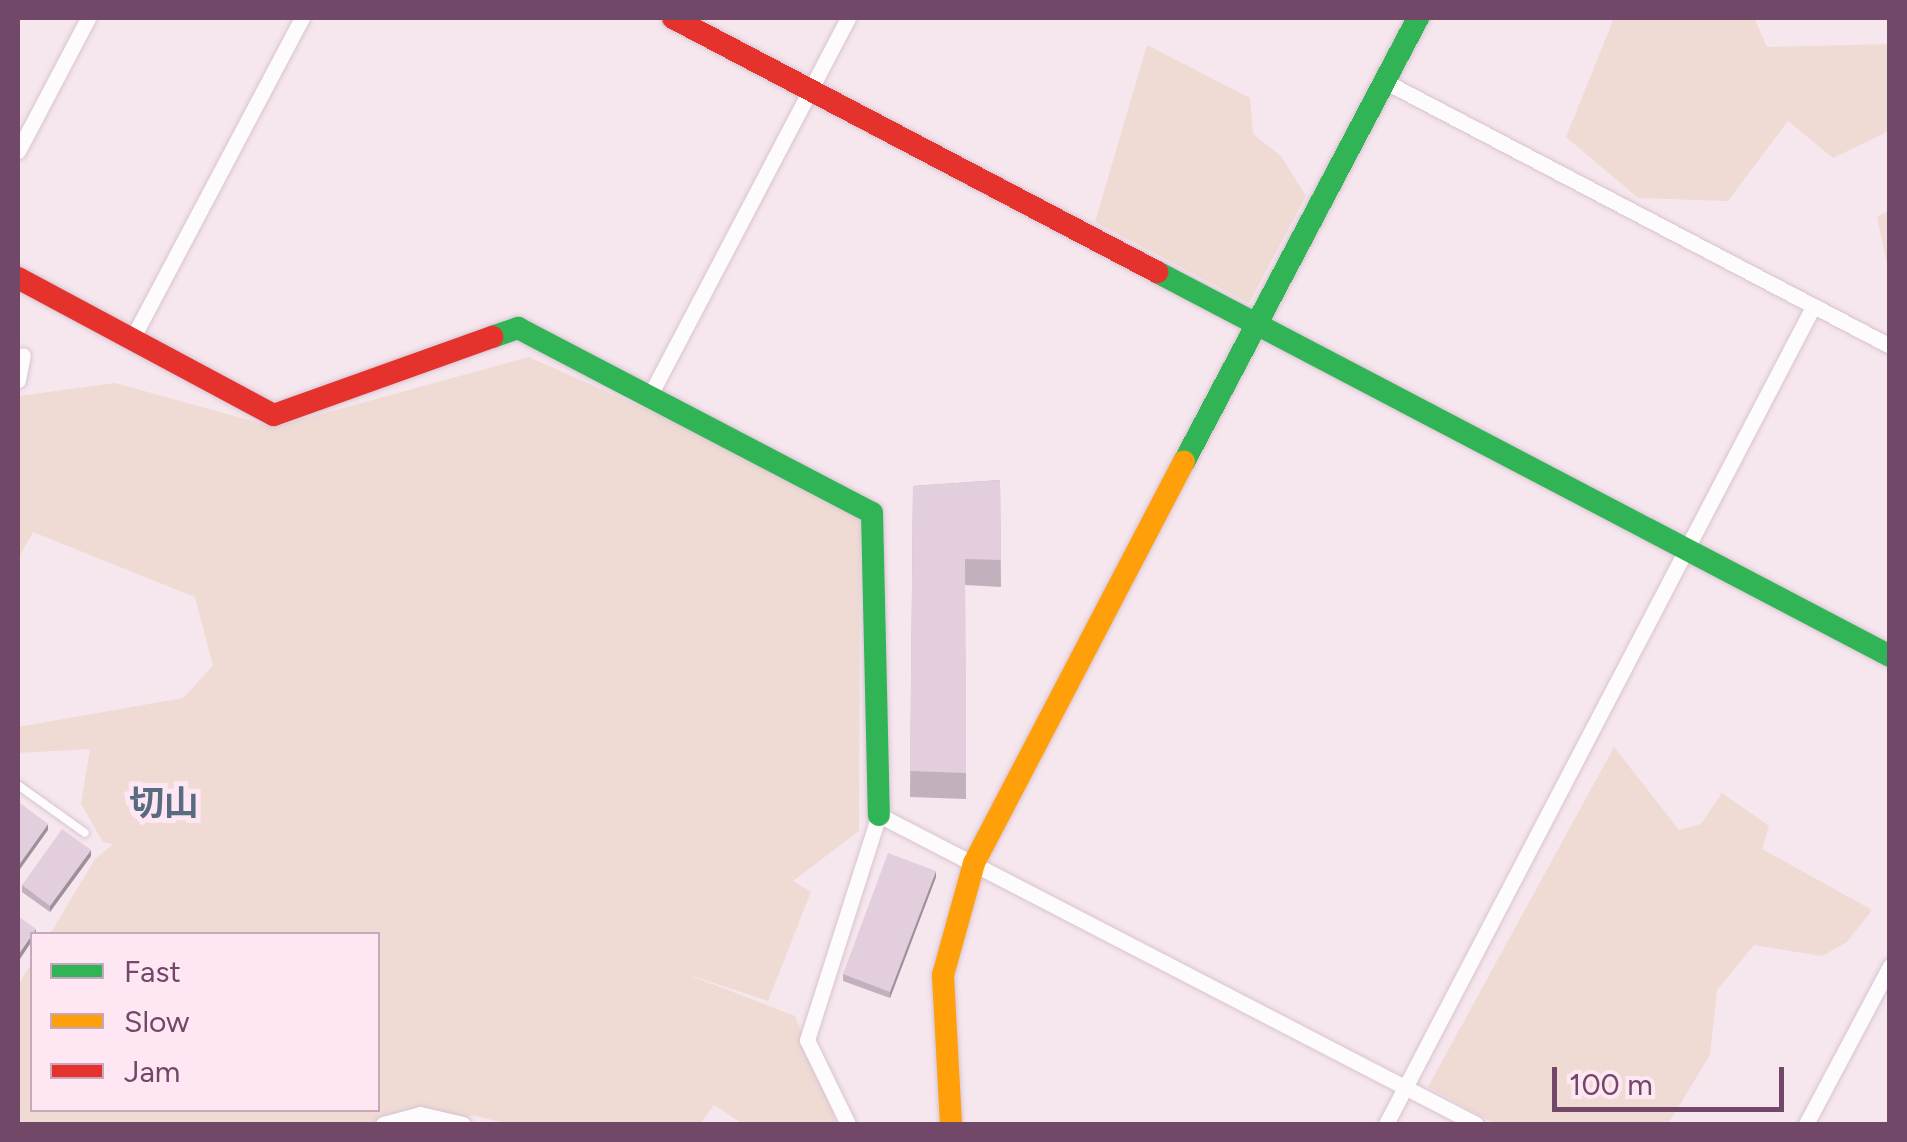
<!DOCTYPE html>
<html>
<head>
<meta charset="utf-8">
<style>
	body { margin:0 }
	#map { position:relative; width:1907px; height:1142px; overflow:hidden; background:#f6e6ee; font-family:Figtree,"Noto Sans JP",sans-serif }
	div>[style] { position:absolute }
	.green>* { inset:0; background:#efdbd4 }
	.roads { filter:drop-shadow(0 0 2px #d7c4d0) drop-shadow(0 0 2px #d7c4d0) }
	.lane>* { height:8px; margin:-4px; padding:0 4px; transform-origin:4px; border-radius:4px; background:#fefbfc }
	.street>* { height:15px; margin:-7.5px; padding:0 7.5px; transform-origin:7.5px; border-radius:7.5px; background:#fefbfc }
	.fast>* { height:22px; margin:-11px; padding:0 11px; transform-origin:11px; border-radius:11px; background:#30b455 }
	.slow>* { height:22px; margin:-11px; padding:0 11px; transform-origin:11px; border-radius:11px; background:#ff9f0a }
	.jam>* { height:22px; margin:-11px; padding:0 11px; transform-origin:11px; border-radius:11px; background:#e5322d }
	.wall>* { inset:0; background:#c2b1bd }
	.shaded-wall>* { inset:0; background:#9e909a }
	.building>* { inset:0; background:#e2cedc }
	span { translate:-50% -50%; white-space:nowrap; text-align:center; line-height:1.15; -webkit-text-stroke:10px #ffe6f3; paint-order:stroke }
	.quarter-label { font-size:35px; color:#576c81; font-weight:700 }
	.frame { position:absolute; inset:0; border:20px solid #724869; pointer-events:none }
	.legend { position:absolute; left:30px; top:932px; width:350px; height:180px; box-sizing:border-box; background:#ffe6f3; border:2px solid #c7a7bc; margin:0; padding:12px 18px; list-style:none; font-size:30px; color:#724869 }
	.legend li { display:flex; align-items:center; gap:20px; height:50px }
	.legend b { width:50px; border:2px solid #c7a7bc }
	.scale { position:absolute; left:1552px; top:1067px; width:232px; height:45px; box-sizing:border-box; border:5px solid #724869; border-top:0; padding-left:12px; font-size:30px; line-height:35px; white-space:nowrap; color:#724869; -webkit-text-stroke:8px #ffe6f3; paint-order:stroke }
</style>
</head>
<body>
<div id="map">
	<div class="green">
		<div style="clip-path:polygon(1614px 18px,1754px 18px,1767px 47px,1889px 44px,1889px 131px,1833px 158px,1788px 121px,1728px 201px,1638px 198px,1566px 137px)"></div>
		<div style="clip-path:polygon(1147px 45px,1250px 98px,1253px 134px,1281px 156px,1306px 196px,1249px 303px,1095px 222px)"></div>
		<div style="clip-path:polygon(1889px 210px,1890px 210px,1889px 273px,1877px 217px)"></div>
		<div style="clip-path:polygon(529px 357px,805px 480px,860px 520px,859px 831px,793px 881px,811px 892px,768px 1001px,681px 972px,795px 1016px,837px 1124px,743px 1124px,714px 1105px,700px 1124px,508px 1124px,473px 1115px,452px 1124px,18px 1124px,18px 986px,32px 962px,32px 1110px,378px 1110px,380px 1009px,378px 934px,50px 934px,95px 859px,113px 844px,103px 842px,81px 804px,90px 749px,18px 753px,18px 727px,183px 698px,213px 666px,195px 597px,33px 532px,18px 559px,18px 396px,115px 383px,274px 427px)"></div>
		<div style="clip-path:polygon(1614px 747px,1679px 830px,1701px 824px,1722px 793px,1769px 826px,1762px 849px,1872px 910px,1847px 942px,1822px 956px,1754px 945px,1717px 990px,1710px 1055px,1668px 1124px,1495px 1124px,1428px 1087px)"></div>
	</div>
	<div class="roads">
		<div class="lane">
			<div style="left:18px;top:785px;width:82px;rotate:35.6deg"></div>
		</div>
		<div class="street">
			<div style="left:1384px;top:81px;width:571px;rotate:27.64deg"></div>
			<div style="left:18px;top:151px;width:150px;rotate:-62.2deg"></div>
			<div style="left:132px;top:339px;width:363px;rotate:-62.1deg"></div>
			<div style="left:18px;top:380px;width:25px;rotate:-79deg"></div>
			<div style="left:649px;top:397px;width:428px;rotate:-62.3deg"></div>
			<div style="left:383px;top:1124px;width:38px;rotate:-15deg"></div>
			<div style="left:420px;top:1114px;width:44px;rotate:13.1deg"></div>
			<div style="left:848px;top:1124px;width:93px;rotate:-116deg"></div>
			<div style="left:807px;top:1040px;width:236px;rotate:-72.3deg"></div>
			<div style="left:879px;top:815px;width:672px;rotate:27.37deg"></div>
			<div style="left:1386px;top:1124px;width:922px;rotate:-62.41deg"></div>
			<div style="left:1806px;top:1124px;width:179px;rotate:-62deg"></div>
		</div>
		<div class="fast">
			<div style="left:1157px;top:272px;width:827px;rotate:27.65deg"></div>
			<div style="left:492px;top:337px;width:28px;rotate:-19deg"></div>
			<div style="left:518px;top:328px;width:399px;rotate:27.6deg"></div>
			<div style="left:872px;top:513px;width:302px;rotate:88.7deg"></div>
			<div style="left:1184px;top:462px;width:502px;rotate:-62.21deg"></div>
		</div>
		<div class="slow">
			<div style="left:951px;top:1124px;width:149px;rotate:-93.1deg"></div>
			<div style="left:943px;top:975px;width:116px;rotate:-74.5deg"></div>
			<div style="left:974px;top:863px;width:453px;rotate:-62.4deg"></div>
		</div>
		<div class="jam">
			<div style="left:673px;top:18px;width:547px;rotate:27.69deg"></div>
			<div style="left:18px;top:278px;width:290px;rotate:28.2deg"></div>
			<div style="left:274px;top:415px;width:232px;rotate:-19.7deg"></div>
		</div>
	</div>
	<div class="wall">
		<div style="clip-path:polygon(1000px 480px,1001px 587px,965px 585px,966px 799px,910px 797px,913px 486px)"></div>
		<div style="clip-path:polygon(91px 856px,50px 912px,22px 892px,22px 885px)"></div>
		<div style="clip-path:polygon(936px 877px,890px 998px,843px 981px,843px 974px)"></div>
	</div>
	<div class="shaded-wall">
		<div style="clip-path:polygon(48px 824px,48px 830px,18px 872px,18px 866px)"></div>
		<div style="clip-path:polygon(91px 850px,91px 856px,50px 912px,50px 906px)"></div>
		<div style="clip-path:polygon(936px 871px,936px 877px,890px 998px,890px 992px)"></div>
		<div style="clip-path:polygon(36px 929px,36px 934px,32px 934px,32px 941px,18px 962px,18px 955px)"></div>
	</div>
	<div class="building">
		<div style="clip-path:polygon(1000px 480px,1001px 560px,965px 559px,966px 773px,910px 771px,913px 486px)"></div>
		<div style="clip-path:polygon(20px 803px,48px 824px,18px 866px,18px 806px)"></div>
		<div style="clip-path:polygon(62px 829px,91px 850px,50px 906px,22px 885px)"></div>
		<div style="clip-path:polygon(888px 853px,936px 871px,890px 992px,843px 974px)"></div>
		<div style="clip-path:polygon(18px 916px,36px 929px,18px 955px)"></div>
	</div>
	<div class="quarter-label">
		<span style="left:164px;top:803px">切山</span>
	</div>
	<div class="frame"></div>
	<ul class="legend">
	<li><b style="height:12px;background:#30b455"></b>Fast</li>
	<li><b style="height:12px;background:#ff9f0a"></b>Slow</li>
	<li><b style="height:12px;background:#e5322d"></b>Jam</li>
	</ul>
	<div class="scale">100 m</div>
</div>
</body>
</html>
